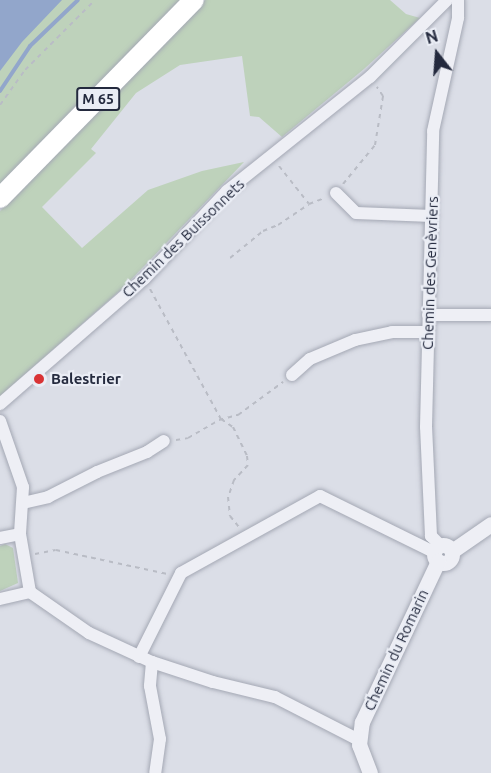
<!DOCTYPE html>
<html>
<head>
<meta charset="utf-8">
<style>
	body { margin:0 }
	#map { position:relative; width:491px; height:773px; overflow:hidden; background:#dbdee7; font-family:Ubuntu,sans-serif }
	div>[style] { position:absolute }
	.green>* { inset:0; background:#bed2bb }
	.water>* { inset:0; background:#92a6cb }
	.stream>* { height:4px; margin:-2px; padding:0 2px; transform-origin:2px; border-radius:2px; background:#92a6cb }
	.path>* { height:2px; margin-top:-1px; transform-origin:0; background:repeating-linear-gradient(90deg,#b9bcc5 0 4.5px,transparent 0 9px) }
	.roads { filter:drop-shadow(0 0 2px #a4a8b4) drop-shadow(0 0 2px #a4a8b4) }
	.minor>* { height:12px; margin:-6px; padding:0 6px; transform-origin:6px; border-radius:6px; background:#eeeff5 }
	.tertiary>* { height:15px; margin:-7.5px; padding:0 7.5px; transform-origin:7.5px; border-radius:7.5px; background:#eeeff5 }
	.tertiary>.ring { margin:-7.5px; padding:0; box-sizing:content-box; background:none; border:15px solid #eeeff5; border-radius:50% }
	.primary>* { height:20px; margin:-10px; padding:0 10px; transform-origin:10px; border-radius:10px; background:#fff }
	.dots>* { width:16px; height:16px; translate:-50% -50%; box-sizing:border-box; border:3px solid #eaedf5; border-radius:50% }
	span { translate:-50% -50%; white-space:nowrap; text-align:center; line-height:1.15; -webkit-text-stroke:4.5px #eaedf5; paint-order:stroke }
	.shield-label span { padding:2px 4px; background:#eaedf5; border:2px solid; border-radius:4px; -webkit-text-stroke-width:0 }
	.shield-label { font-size:14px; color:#242a3e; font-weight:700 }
	.street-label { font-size:15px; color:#242a3e }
	.poi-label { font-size:15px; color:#242a3e; font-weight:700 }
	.left { translate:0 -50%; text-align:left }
	.north { position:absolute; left:407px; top:24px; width:60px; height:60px; -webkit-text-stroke:4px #eaedf5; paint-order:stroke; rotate:343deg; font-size:16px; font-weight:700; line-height:24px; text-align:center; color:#242a3e }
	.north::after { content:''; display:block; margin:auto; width:21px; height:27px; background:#242a3e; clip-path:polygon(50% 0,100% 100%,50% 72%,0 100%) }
</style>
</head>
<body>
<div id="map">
	<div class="green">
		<div style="clip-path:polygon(0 0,182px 0,0 185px)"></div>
		<div style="clip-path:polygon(205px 0,390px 0,406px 14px,420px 18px,364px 69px,282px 137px,259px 117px,250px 116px,242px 56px,180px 65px,136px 93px,91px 149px,96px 153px,42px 207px,82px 248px,148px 190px,202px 171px,244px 162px,124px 287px,0 396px,0 211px)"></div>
		<div style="clip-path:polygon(5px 544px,13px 548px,18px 583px,0 591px,0 546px)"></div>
	</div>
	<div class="water">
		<div style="clip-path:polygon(0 0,62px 0,22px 42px,0 71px)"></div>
	</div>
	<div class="stream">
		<div style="left:0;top:91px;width:54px;rotate:-56.3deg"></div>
		<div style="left:30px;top:46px;width:66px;rotate:-43.8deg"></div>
	</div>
	<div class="path">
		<div style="left:0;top:105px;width:43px;rotate:-54.5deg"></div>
		<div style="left:25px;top:70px;width:99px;rotate:-45deg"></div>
		<div style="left:279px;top:166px;width:48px;rotate:51.7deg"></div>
		<div style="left:309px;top:204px;width:17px;rotate:-21deg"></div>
		<div style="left:343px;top:184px;width:50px;rotate:-50.6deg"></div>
		<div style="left:375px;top:145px;width:50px;rotate:-80.7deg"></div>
		<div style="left:383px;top:96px;width:11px;rotate:-124deg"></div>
		<div style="left:230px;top:258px;width:43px;rotate:-39.3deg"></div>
		<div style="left:263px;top:231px;width:16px;rotate:-22deg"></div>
		<div style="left:278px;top:225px;width:37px;rotate:-34deg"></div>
		<div style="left:150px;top:289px;width:148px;rotate:61.4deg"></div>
		<div style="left:221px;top:419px;width:14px;rotate:34deg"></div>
		<div style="left:233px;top:427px;width:32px;rotate:64deg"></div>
		<div style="left:247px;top:456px;width:9px;rotate:84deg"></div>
		<div style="left:248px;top:465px;width:21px;rotate:133deg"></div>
		<div style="left:234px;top:480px;width:18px;rotate:109deg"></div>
		<div style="left:228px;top:497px;width:19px;rotate:84deg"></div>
		<div style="left:230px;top:516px;width:14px;rotate:51deg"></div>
		<div style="left:176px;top:440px;width:12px;rotate:-9deg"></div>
		<div style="left:188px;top:438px;width:36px;rotate:-30deg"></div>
		<div style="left:219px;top:420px;width:20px;rotate:-15deg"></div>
		<div style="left:238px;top:415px;width:56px;rotate:-36.3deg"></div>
		<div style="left:35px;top:554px;width:21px;rotate:-11deg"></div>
		<div style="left:56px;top:550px;width:114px;rotate:12.2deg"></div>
	</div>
	<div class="roads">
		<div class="minor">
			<div style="left:336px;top:193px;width:28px;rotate:45deg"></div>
			<div style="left:356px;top:213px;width:76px;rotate:2.3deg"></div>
			<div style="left:428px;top:315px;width:63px"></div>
			<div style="left:292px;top:375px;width:24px;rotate:-42deg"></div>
			<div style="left:310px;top:359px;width:49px;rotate:-22.9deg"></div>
			<div style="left:355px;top:340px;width:38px;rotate:-12deg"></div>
			<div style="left:392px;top:332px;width:35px"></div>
			<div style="left:0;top:404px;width:191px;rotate:-41deg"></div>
			<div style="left:144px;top:279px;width:121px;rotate:-46.7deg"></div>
			<div style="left:227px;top:191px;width:183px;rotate:-38.6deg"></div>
			<div style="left:370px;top:77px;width:109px;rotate:-45deg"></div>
			<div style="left:0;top:421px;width:70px;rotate:70.8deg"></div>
			<div style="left:23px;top:487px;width:47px;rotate:93.7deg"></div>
			<div style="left:20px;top:534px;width:59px;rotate:80.2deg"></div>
			<div style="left:30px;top:592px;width:72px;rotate:34.8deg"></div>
			<div style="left:89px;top:633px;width:69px;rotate:24.7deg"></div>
			<div style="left:152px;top:662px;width:64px;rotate:18.2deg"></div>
			<div style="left:213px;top:682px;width:64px;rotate:13.6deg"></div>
			<div style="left:275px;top:697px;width:94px;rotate:27.1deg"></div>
			<div style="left:23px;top:503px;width:26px;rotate:-13deg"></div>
			<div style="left:48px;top:497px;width:55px;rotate:-27deg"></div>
			<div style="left:97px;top:472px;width:54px;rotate:-21.8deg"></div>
			<div style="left:147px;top:452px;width:20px;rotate:-33deg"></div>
			<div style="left:0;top:538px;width:20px;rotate:-11deg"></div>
			<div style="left:440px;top:545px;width:13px;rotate:-135deg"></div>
			<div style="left:431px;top:536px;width:109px;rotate:-92.6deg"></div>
			<div style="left:426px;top:427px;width:296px;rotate:-88.6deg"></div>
			<div style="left:433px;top:131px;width:116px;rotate:-77.5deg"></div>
			<div style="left:458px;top:18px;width:18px;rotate:-90deg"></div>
			<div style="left:0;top:599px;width:31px;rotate:-13deg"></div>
			<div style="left:139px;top:657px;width:94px;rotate:-63.4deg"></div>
			<div style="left:181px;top:573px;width:159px;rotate:-29deg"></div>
			<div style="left:320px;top:496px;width:127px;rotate:26.2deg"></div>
			<div style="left:152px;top:662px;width:24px;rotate:95deg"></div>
			<div style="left:150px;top:686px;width:54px;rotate:79.3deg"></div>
			<div style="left:160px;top:739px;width:34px;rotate:98deg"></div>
		</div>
		<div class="tertiary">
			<div class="ring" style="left:434px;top:545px;width:3px;height:3px"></div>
			<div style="left:452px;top:551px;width:47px;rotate:-34.7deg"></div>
			<div style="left:370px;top:773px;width:30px;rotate:-111deg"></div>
			<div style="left:359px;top:745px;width:23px;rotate:-83deg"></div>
			<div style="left:362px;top:722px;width:178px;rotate:-64.7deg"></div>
		</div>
		<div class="primary">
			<div style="left:0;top:198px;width:277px;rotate:-45.6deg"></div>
		</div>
	</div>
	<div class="dots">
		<div style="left:39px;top:379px;background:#d93335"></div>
	</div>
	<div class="shield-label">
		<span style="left:98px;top:99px">M 65</span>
	</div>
	<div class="street-label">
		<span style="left:183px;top:238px;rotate:-44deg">Chemin des Buissonnets</span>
		<span style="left:430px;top:273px;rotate:-88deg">Chemin des Genèvriers</span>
		<span style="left:396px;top:650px;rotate:-65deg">Chemin du Romarin</span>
	</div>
	<div class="poi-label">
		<span class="left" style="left:51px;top:379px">Balestrier</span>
	</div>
	<div class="north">N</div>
</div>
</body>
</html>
